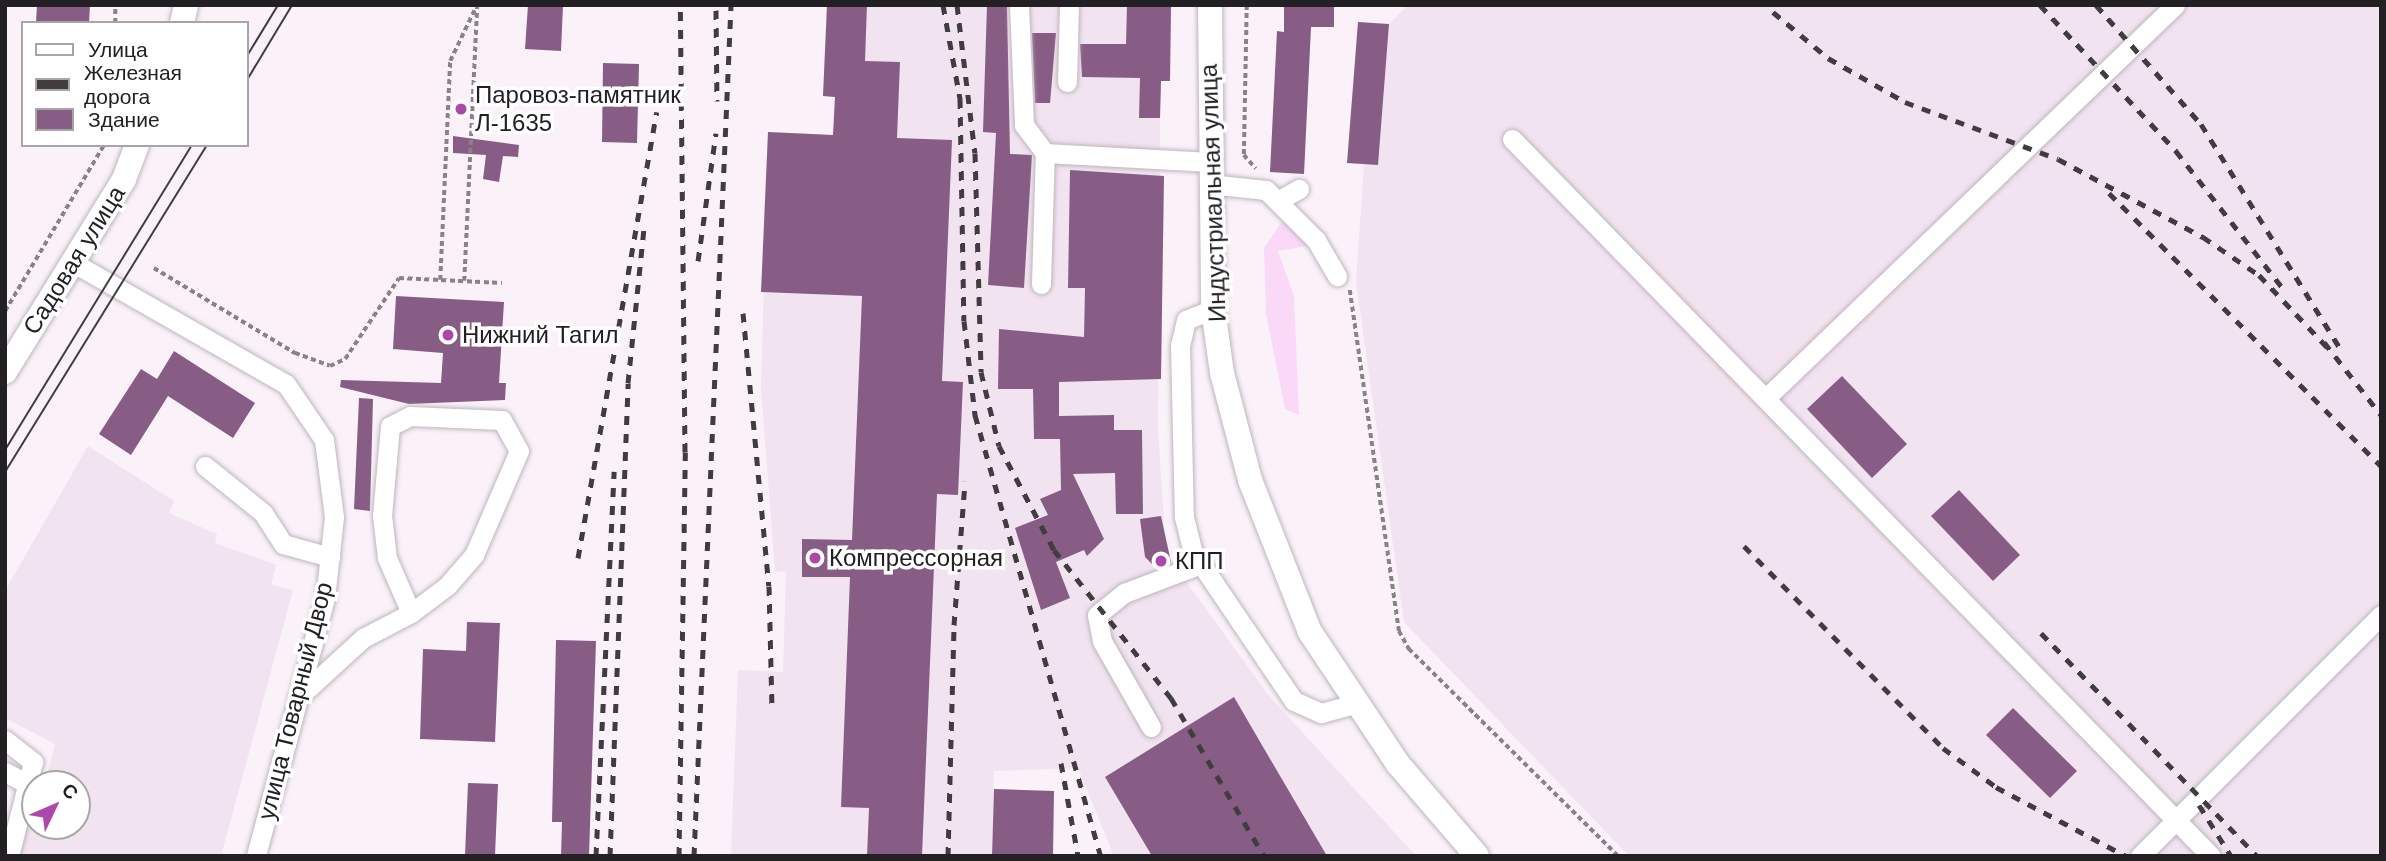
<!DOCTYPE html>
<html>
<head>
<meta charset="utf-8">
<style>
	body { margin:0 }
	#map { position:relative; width:2386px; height:861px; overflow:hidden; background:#faf1f9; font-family:Arial,sans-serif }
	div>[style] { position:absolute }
	.built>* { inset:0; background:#f2e3f1 }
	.green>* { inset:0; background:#f9d9f7 }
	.building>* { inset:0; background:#885d85 }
	.path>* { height:3.5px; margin-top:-1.75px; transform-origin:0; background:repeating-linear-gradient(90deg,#898388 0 5px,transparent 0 8.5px) }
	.roads { filter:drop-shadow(0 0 2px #beb5bd) drop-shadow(0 0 2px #beb5bd) }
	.minor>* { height:19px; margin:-9.5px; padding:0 9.5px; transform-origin:9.5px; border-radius:9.5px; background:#fff }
	.major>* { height:24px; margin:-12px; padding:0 12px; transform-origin:12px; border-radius:12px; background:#fff }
	.tram>* { height:2px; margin:-1px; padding:0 1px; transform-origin:1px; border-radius:1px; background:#403c40 }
	.rail>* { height:5px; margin-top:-2.5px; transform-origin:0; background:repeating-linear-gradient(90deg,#403c40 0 9px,transparent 0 18px) }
	.dots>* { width:19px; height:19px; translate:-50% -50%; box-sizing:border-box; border:4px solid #fff; border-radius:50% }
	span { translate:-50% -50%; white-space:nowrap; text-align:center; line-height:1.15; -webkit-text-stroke:7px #fff; paint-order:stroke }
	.poi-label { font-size:24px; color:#232023 }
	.left { translate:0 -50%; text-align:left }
	.street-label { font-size:24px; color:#232023 }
	.frame { position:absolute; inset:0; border:7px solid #232023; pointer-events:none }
	.legend { position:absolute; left:21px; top:21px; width:228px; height:126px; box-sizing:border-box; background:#fff; border:2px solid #a7a6a7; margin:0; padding:9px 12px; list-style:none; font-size:21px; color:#232023 }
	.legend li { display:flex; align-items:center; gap:14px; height:35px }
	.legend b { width:35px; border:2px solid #a7a6a7 }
	.north { position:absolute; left:21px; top:770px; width:70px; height:70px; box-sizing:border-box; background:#fff; border:2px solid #a7a6a7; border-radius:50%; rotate:46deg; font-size:19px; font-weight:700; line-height:28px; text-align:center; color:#232023 }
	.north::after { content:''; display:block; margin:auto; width:24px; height:32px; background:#ad47ac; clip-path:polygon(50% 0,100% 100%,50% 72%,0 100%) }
</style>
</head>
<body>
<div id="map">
	<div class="built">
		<div style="clip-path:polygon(827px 5px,1171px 5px,1170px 81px,1161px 81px,1160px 118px,1158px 430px,1166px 554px,1270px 697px,1416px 856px,1114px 856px,1078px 768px,994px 771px,992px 856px,731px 856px,738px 670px,783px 672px,786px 572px,775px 571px,761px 389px,768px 132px,833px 135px,835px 97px,823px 96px)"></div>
		<div style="clip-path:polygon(1408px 5px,2381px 5px,2381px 856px,1629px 856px,1404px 622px,1356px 282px,1364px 164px,1378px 165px,1389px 24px)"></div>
		<div style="clip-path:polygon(88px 446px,174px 501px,169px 513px,217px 534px,215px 543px,276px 565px,271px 585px,293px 590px,221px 856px,15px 856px,35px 808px,35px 826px,77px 826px,77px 784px,45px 784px,55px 744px,5px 718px,5px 591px)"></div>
	</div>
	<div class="green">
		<div style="clip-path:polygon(1283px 220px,1308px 246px,1278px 251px,1294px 296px,1299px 415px,1285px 409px,1266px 314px,1264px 248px)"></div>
	</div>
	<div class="building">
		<div style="clip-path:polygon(37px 5px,90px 5px,89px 23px,36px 23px)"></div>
		<div style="clip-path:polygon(528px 5px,563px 5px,561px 51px,525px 49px)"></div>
		<div style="clip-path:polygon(827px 5px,867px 5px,865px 61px,900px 62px,897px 138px,952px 140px,942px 381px,963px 382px,958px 495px,937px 494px,922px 856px,867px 856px,869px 808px,841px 807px,850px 577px,802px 577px,802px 539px,852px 540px,862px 296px,761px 292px,768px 132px,833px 135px,835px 97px,823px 96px)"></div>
		<div style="clip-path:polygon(987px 5px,1007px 5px,1010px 154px,1032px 155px,1024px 288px,988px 285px,996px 133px,983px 132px)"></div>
		<div style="clip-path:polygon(1127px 5px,1171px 6px,1170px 81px,1161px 81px,1160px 118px,1139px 118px,1140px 78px,1082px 77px,1080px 44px,1126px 44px)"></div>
		<div style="clip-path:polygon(1284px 5px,1334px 5px,1334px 27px,1311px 27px,1304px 174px,1270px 172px,1277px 31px,1284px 32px)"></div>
		<div style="clip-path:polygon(1358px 22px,1389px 24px,1378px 165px,1347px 163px)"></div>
		<div style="clip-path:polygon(1032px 33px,1056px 33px,1050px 103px,1035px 103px)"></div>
		<div style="clip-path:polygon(603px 63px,639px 64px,637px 143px,602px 142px)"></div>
		<div style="clip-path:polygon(453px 136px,519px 145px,518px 157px,503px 156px,499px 182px,483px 179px,486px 155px,453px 153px)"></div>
		<div style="clip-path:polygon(1070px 170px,1164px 176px,1161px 379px,1059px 382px,1059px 416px,1114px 415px,1114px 430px,1142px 430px,1143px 514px,1116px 514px,1115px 473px,1073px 474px,1104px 539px,1087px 556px,1084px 550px,1056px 562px,1070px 598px,1041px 610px,1015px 528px,1048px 515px,1040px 499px,1061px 490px,1060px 439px,1034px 439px,1033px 389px,998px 389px,999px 329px,1084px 337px,1085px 288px,1068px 288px)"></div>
		<div style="clip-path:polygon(396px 296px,504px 302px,499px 383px,506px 383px,505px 400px,409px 404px,340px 387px,341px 380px,441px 383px,443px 353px,393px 349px)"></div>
		<div style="clip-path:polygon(174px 351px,255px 403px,233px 438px,168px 396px,131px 455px,99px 434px,141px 369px,157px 379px)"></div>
		<div style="clip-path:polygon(1842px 376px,1907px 444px,1872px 478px,1807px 409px)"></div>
		<div style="clip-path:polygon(359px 398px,373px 399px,370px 511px,354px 509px)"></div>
		<div style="clip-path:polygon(1959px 490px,2020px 555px,1993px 581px,1931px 516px)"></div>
		<div style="clip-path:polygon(1161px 516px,1171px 562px,1156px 568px,1145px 557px,1140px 519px)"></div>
		<div style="clip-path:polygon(467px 622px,500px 623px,495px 742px,420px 739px,423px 649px,466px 651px)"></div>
		<div style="clip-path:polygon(556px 640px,596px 641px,589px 856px,561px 856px,562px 822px,552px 822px)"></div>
		<div style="clip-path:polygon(1234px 697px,1259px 740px,1327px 856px,1152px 856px,1105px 777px)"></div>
		<div style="clip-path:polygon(2013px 708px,2077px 771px,2050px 798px,1986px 735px)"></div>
		<div style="clip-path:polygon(468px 783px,498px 784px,495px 856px,465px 856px)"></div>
		<div style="clip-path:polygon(994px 789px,1054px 791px,1053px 856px,992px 856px)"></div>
	</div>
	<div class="path">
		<div style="left:1247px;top:5px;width:150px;rotate:91.1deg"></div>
		<div style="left:1244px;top:155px;width:18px;rotate:49deg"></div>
		<div style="left:115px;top:23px;width:18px;rotate:-90deg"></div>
		<div style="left:154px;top:268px;width:165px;rotate:31.1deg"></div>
		<div style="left:295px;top:353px;width:37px;rotate:20deg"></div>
		<div style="left:330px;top:366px;width:17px;rotate:-25deg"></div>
		<div style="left:345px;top:359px;width:97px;rotate:-56.3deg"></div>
		<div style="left:399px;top:278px;width:103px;rotate:2.8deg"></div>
		<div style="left:440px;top:280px;width:219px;rotate:-87.4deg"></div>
		<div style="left:450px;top:61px;width:62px;rotate:-64.3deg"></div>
		<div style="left:464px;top:281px;width:274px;rotate:-87.3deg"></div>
		<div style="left:1350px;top:290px;width:345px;rotate:81.8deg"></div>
		<div style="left:1399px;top:631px;width:21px;rotate:61deg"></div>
		<div style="left:1409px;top:649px;width:294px;rotate:44.7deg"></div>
		<div style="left:5px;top:311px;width:193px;rotate:-59.2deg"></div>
	</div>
	<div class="roads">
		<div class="minor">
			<div style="left:1019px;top:5px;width:120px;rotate:87.6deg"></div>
			<div style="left:1024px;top:125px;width:35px;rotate:53deg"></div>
			<div style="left:1067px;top:82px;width:77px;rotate:-88.5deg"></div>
			<div style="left:1512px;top:139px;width:1001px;rotate:45.73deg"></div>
			<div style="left:1209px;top:184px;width:57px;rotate:6deg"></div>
			<div style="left:1266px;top:190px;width:71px;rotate:45deg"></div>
			<div style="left:1316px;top:240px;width:42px;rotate:59.7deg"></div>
			<div style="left:1279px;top:200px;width:23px;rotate:-29deg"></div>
			<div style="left:72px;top:262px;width:246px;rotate:29.7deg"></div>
			<div style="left:286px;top:384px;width:68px;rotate:55.8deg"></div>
			<div style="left:324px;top:440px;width:78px;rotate:82.6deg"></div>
			<div style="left:334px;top:517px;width:81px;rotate:96.3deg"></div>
			<div style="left:325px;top:598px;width:267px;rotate:105deg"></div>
			<div style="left:1041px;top:284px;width:131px;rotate:-88.3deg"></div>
			<div style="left:1045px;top:153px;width:165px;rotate:3.1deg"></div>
			<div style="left:1213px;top:309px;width:29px;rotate:158deg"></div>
			<div style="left:1186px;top:320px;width:26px;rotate:103deg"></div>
			<div style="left:1180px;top:345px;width:172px;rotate:88.7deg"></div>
			<div style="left:1184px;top:517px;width:36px;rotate:76deg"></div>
			<div style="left:1193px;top:552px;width:180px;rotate:55.9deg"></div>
			<div style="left:1294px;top:701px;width:30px;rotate:24deg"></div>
			<div style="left:1321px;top:713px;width:35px;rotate:-15deg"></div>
			<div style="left:1767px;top:397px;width:566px;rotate:-43.85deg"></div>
			<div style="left:205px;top:466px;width:75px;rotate:39deg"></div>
			<div style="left:263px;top:513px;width:37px;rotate:57deg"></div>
			<div style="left:283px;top:544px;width:49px;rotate:15.5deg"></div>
			<div style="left:303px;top:693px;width:81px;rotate:-42.5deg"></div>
			<div style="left:363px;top:638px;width:54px;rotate:-27.5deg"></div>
			<div style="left:411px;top:613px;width:45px;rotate:-36.9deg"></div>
			<div style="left:447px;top:586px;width:41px;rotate:-48.9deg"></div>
			<div style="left:474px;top:555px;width:113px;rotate:-66.6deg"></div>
			<div style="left:519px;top:451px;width:35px;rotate:-119deg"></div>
			<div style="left:502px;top:420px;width:92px;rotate:-177.5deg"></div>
			<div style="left:410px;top:416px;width:22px;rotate:153deg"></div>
			<div style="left:390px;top:426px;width:89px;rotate:95.1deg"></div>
			<div style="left:382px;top:515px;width:43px;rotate:83.4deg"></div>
			<div style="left:387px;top:558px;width:60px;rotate:66.4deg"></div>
			<div style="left:1151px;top:727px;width:99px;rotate:-119.7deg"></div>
			<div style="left:1102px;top:641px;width:26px;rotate:-101deg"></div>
			<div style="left:1097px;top:615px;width:35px;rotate:-39deg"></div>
			<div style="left:1124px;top:593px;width:79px;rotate:-20.7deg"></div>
			<div style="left:5px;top:740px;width:36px;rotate:38deg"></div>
			<div style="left:33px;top:762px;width:97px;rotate:104.3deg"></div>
			<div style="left:5px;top:772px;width:21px;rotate:28deg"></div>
			<div style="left:2140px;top:856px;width:341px;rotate:-45deg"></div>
		</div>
		<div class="major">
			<div style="left:1210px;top:5px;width:304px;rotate:89.4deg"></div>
			<div style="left:1213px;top:309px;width:65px;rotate:82deg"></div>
			<div style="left:1222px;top:373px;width:111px;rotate:75.3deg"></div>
			<div style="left:1250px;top:480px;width:163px;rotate:68.5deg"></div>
			<div style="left:1310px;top:632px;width:159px;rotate:56.3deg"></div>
			<div style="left:1398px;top:764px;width:121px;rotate:49.3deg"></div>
			<div style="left:182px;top:23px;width:18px;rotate:-77deg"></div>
			<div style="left:5px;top:372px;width:227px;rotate:-58.3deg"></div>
			<div style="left:124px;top:179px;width:36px;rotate:-69deg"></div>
		</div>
	</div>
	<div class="tram">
		<div style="left:247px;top:56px;width:60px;rotate:-58.7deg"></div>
		<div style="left:247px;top:80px;width:87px;rotate:-59deg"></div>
		<div style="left:5px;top:450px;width:358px;rotate:-58.5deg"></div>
		<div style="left:5px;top:472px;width:384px;rotate:-58.3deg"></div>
	</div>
	<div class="rail">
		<div style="left:943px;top:5px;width:96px;rotate:79.7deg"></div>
		<div style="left:960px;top:99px;width:222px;rotate:89deg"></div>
		<div style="left:964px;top:321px;width:95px;rotate:83.3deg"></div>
		<div style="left:975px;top:415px;width:459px;rotate:74.1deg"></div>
		<div style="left:957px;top:5px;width:149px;rotate:83.1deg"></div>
		<div style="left:975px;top:153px;width:219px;rotate:88.4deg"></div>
		<div style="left:981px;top:372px;width:76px;rotate:76.3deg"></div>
		<div style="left:999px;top:446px;width:118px;rotate:62.1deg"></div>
		<div style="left:1054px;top:550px;width:189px;rotate:51.7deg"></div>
		<div style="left:1171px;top:698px;width:183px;rotate:59.5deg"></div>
		<div style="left:2040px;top:5px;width:200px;rotate:47deg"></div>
		<div style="left:2176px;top:151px;width:172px;rotate:52.1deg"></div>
		<div style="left:2096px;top:5px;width:159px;rotate:48.6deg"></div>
		<div style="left:2201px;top:124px;width:266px;rotate:58.2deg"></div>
		<div style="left:716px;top:10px;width:91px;rotate:89.4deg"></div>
		<div style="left:1773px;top:12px;width:72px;rotate:39.9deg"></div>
		<div style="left:1828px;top:58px;width:89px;rotate:29.7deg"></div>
		<div style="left:1905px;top:102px;width:163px;rotate:20.4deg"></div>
		<div style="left:2058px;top:159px;width:165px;rotate:28.3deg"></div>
		<div style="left:2203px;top:237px;width:68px;rotate:34.2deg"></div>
		<div style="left:2259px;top:275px;width:100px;rotate:46.6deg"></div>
		<div style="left:2109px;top:193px;width:385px;rotate:45.1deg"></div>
		<div style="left:698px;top:261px;width:129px;rotate:-82deg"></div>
		<div style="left:743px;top:313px;width:274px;rotate:84.6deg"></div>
		<div style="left:769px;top:586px;width:125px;rotate:88.6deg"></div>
		<div style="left:2324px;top:342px;width:93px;rotate:52deg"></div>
		<div style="left:1744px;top:546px;width:284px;rotate:45.4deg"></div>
		<div style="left:1943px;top:748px;width:66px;rotate:36.3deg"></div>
		<div style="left:1996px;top:787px;width:147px;rotate:28deg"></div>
		<div style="left:578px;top:558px;width:453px;rotate:-80deg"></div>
		<div style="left:2041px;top:633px;width:310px;rotate:45.9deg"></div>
		<div style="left:1061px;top:763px;width:95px;rotate:79.6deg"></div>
		<div style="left:2199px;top:805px;width:60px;rotate:57.9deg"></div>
		<div style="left:596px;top:856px;width:385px;rotate:-87.3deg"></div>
		<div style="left:610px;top:856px;width:473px;rotate:-87.8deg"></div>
		<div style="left:628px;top:383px;width:156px;rotate:-84.1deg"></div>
		<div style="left:679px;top:856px;width:404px;rotate:-89.1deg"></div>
		<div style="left:685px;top:452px;width:447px;rotate:-90.6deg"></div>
		<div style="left:694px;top:856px;width:852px;rotate:-87.51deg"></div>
		<div style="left:948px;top:856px;width:231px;rotate:-88.5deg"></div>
		<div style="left:954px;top:625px;width:144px;rotate:-85.6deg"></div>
	</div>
	<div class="dots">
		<div style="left:461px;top:109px;background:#ad47ac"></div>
		<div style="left:448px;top:335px;background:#ad47ac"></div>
		<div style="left:815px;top:558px;background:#ad47ac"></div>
		<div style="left:1161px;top:561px;background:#ad47ac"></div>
	</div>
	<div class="poi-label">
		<span class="left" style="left:475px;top:109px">Паровоз-памятник<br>Л-1635</span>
		<span class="left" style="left:462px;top:335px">Нижний Тагил</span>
		<span class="left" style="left:829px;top:558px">Компрессорная</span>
		<span class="left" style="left:1175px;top:561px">КПП</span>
	</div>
	<div class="street-label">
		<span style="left:1213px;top:193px;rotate:-92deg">Индустриальная улица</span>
		<span style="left:74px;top:260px;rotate:-58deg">Садовая улица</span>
		<span style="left:295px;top:701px;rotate:-76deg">улица Товарный Двор</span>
	</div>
	<div class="frame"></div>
	<ul class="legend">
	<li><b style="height:9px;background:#fff"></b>Улица</li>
	<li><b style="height:9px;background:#403c40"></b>Железная дорога</li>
	<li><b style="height:19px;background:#885d85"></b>Здание</li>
	</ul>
	<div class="north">С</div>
</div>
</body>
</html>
